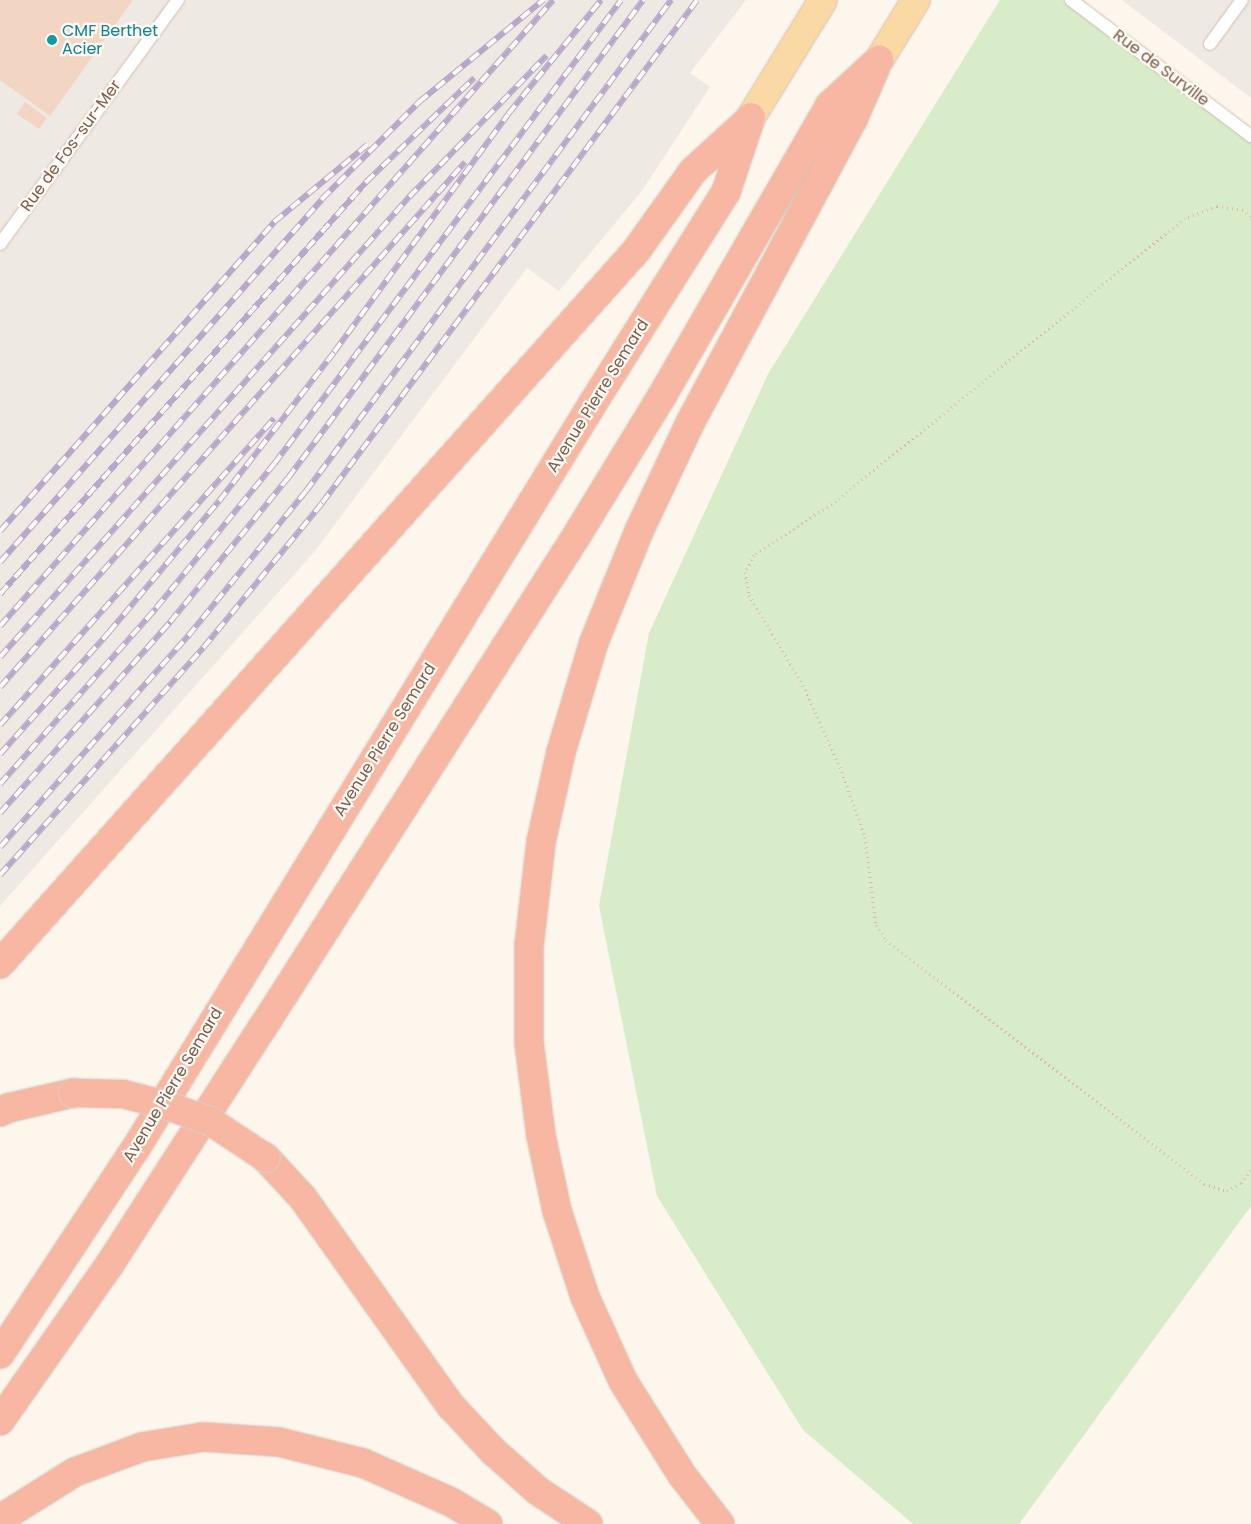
<!DOCTYPE html>
<html>
<head>
<meta charset="utf-8">
<style>
	body { margin:0 }
	#map { position:relative; width:1251px; height:1524px; overflow:hidden; background:#fdf6ec; font-family:Poppins,sans-serif }
	div>[style] { position:absolute }
	.industrial>* { inset:0; background:#efe9e4 }
	.green>* { inset:0; background:#d8ecc9 }
	.building>* { inset:0; background:#f3d5c3 }
	.path>* { height:3px; margin-top:-1.5px; transform-origin:0; background:repeating-linear-gradient(90deg,#d9b8a5 0 1px,transparent 0 5px) }
	.roads { filter:drop-shadow(0 0 1px #d1beb0) drop-shadow(0 0 1px #d1beb0) }
	.lane>* { height:12px; margin:-6px; padding:0 6px; transform-origin:6px; border-radius:6px; background:#fff }
	.primary>* { height:28px; margin:-14px; padding:0 14px; transform-origin:14px; border-radius:14px; background:#fbd9a5 }
	.highway>* { height:28px; margin:-14px; padding:0 14px; transform-origin:14px; border-radius:14px; background:#f7b7a3 }
	.rail>* { height:5.5px; margin-top:-2.75px; transform-origin:0; background:repeating-linear-gradient(90deg,#fffaf3 0 11px,#b9a8c9 0 22px); box-sizing:border-box; border-block:1px solid #b9a8c9 }
	.bridges { filter:drop-shadow(0 0 1px #dad1cd) drop-shadow(0 0 1px #dad1cd) }
	.highway-bridge>* { height:28px; margin:-14px; padding:0 14px; transform-origin:14px; border-radius:14px; background:#f7b7a3 }
	.dots>* { width:14px; height:14px; translate:-50% -50%; box-sizing:border-box; border:2px solid #fffaf3; border-radius:50% }
	span { translate:-50% -50%; white-space:nowrap; text-align:center; line-height:1.15; -webkit-text-stroke:4.5px #fffaf3; paint-order:stroke }
	.culture-label { font-size:16px; color:#0d838f }
	.left { translate:0 -50%; text-align:left }
	.street-label { font-size:16px; color:#7a5c4d }
</style>
</head>
<body>
<div id="map">
	<div class="industrial">
		<div style="clip-path:polygon(0 0,746px 0,690px 73px,710px 87px,641px 192px,559px 291px,527px 268px,315px 551px,0 906px)"></div>
		<div style="clip-path:polygon(1122px 0,1251px 0,1251px 98px)"></div>
	</div>
	<div class="green">
		<div style="clip-path:polygon(1000px 0,1063px 0,1251px 143px,1251px 1206px,1019px 1524px,913px 1524px,803px 1430px,657px 1196px,599px 906px,649px 633px,768px 374px)"></div>
	</div>
	<div class="building">
		<div style="clip-path:polygon(0 0,133px 0,50px 116px,0 80px)"></div>
		<div style="clip-path:polygon(25px 102px,47px 118px,39px 129px,17px 114px)"></div>
	</div>
	<div class="path">
		<div style="left:1251px;top:216px;width:10px;rotate:-143deg"></div>
		<div style="left:1243px;top:210px;width:26px;rotate:-171deg"></div>
		<div style="left:1217px;top:206px;width:34px;rotate:159deg"></div>
		<div style="left:1185px;top:218px;width:449px;rotate:141deg"></div>
		<div style="left:836px;top:501px;width:98px;rotate:146.6deg"></div>
		<div style="left:754px;top:555px;width:19px;rotate:118deg"></div>
		<div style="left:745px;top:572px;width:23px;rotate:80deg"></div>
		<div style="left:749px;top:595px;width:105px;rotate:59deg"></div>
		<div style="left:803px;top:685px;width:90px;rotate:65.7deg"></div>
		<div style="left:840px;top:767px;width:74px;rotate:70.3deg"></div>
		<div style="left:865px;top:837px;width:89px;rotate:82.9deg"></div>
		<div style="left:876px;top:925px;width:18px;rotate:56deg"></div>
		<div style="left:886px;top:940px;width:401px;rotate:37.5deg"></div>
		<div style="left:1204px;top:1184px;width:24px;rotate:17deg"></div>
		<div style="left:1227px;top:1191px;width:16px;rotate:-30deg"></div>
		<div style="left:1241px;top:1183px;width:17px;rotate:-54deg"></div>
	</div>
	<div class="roads">
		<div class="lane">
			<div style="left:1071px;top:0;width:226px;rotate:37.1deg"></div>
			<div style="left:1210px;top:44px;width:54px;rotate:-54deg"></div>
			<div style="left:0;top:244px;width:302px;rotate:-53.9deg"></div>
		</div>
		<div class="primary">
			<div style="left:879px;top:60px;width:70px;rotate:-58.3deg"></div>
			<div style="left:751px;top:117px;width:137px;rotate:-58.4deg"></div>
		</div>
		<div class="highway">
			<div style="left:0;top:964px;width:955px;rotate:-48.27deg"></div>
			<div style="left:636px;top:251px;width:98px;rotate:-54.5deg"></div>
			<div style="left:693px;top:171px;width:77px;rotate:-42.4deg"></div>
			<div style="left:0;top:1112px;width:9px;rotate:-27deg"></div>
			<div style="left:8px;top:1108px;width:67px;rotate:-13deg"></div>
			<div style="left:266px;top:1158px;width:54px;rotate:47.2deg"></div>
			<div style="left:303px;top:1198px;width:255px;rotate:54.6deg"></div>
			<div style="left:451px;top:1406px;width:62px;rotate:47deg"></div>
			<div style="left:493px;top:1451px;width:60px;rotate:41.6deg"></div>
			<div style="left:538px;top:1491px;width:60px;rotate:33.4deg"></div>
			<div style="left:0;top:1354px;width:247px;rotate:-56.6deg"></div>
			<div style="left:136px;top:1148px;width:874px;rotate:-58.47deg"></div>
			<div style="left:593px;top:403px;width:249px;rotate:-57.8deg"></div>
			<div style="left:726px;top:192px;width:79px;rotate:-71.6deg"></div>
			<div style="left:0;top:1421px;width:192px;rotate:-55deg"></div>
			<div style="left:110px;top:1264px;width:282px;rotate:-57.2deg"></div>
			<div style="left:263px;top:1027px;width:584px;rotate:-57.45deg"></div>
			<div style="left:577px;top:535px;width:163px;rotate:-58.6deg"></div>
			<div style="left:662px;top:396px;width:336px;rotate:-60deg"></div>
			<div style="left:830px;top:105px;width:67px;rotate:-42.6deg"></div>
			<div style="left:0;top:1519px;width:89px;rotate:-32.1deg"></div>
			<div style="left:75px;top:1472px;width:72px;rotate:-20.5deg"></div>
			<div style="left:142px;top:1447px;width:63px;rotate:-9.2deg"></div>
			<div style="left:204px;top:1437px;width:75px;rotate:3.8deg"></div>
			<div style="left:279px;top:1442px;width:87px;rotate:14deg"></div>
			<div style="left:363px;top:1463px;width:96px;rotate:23.9deg"></div>
			<div style="left:451px;top:1502px;width:43px;rotate:30.7deg"></div>
			<div style="left:720px;top:1524px;width:62px;rotate:-127.8deg"></div>
			<div style="left:682px;top:1475px;width:111px;rotate:-122.1deg"></div>
			<div style="left:623px;top:1381px;width:92px;rotate:-114.3deg"></div>
			<div style="left:585px;top:1297px;width:90px;rotate:-108deg"></div>
			<div style="left:557px;top:1211px;width:77px;rotate:-102deg"></div>
			<div style="left:541px;top:1136px;width:95px;rotate:-97.3deg"></div>
			<div style="left:529px;top:1042px;width:96px;rotate:-90deg"></div>
			<div style="left:529px;top:946px;width:105px;rotate:-83.4deg"></div>
			<div style="left:541px;top:842px;width:92px;rotate:-77.5deg"></div>
			<div style="left:561px;top:752px;width:115px;rotate:-73.3deg"></div>
			<div style="left:594px;top:642px;width:120px;rotate:-67.9deg"></div>
			<div style="left:639px;top:531px;width:119px;rotate:-64.7deg"></div>
			<div style="left:690px;top:423px;width:345px;rotate:-61.8deg"></div>
			<div style="left:853px;top:119px;width:55px;rotate:-66.3deg"></div>
		</div>
	</div>
	<div class="rail">
		<div style="left:0;top:531px;width:413px;rotate:-48.4deg"></div>
		<div style="left:274px;top:222px;width:121px;rotate:-39.6deg"></div>
		<div style="left:0;top:562px;width:485px;rotate:-48.4deg"></div>
		<div style="left:322px;top:199px;width:137px;rotate:-45deg"></div>
		<div style="left:419px;top:102px;width:161px;rotate:-39.4deg"></div>
		<div style="left:0;top:594px;width:551px;rotate:-48.38deg"></div>
		<div style="left:366px;top:182px;width:150px;rotate:-43.9deg"></div>
		<div style="left:0;top:626px;width:835px;rotate:-48.54deg"></div>
		<div style="left:0;top:657px;width:616px;rotate:-48.36deg"></div>
		<div style="left:409px;top:197px;width:197px;rotate:-45.8deg"></div>
		<div style="left:0;top:687px;width:701px;rotate:-48.47deg"></div>
		<div style="left:0;top:725px;width:411px;rotate:-48.2deg"></div>
		<div style="left:0;top:754px;width:164px;rotate:-48.2deg"></div>
		<div style="left:109px;top:632px;width:171px;rotate:-50deg"></div>
		<div style="left:219px;top:501px;width:188px;rotate:-52.3deg"></div>
		<div style="left:334px;top:352px;width:295px;rotate:-53.8deg"></div>
		<div style="left:508px;top:114px;width:147px;rotate:-50.8deg"></div>
		<div style="left:0;top:784px;width:235px;rotate:-48.4deg"></div>
		<div style="left:156px;top:608px;width:186px;rotate:-50.7deg"></div>
		<div style="left:274px;top:464px;width:579px;rotate:-53.21deg"></div>
		<div style="left:0;top:813px;width:256px;rotate:-48.3deg"></div>
		<div style="left:170px;top:622px;width:186px;rotate:-50.7deg"></div>
		<div style="left:288px;top:478px;width:595px;rotate:-53.4deg"></div>
		<div style="left:0;top:847px;width:283px;rotate:-48.3deg"></div>
		<div style="left:188px;top:636px;width:187px;rotate:-50.9deg"></div>
		<div style="left:306px;top:491px;width:612px;rotate:-53.37deg"></div>
		<div style="left:0;top:875px;width:305px;rotate:-48.2deg"></div>
		<div style="left:203px;top:648px;width:188px;rotate:-50.6deg"></div>
		<div style="left:322px;top:503px;width:627px;rotate:-53.29deg"></div>
	</div>
	<div class="bridges">
		<div class="highway-bridge">
			<div style="left:73px;top:1093px;width:50px;rotate:1.1deg"></div>
			<div style="left:123px;top:1094px;width:43px;rotate:14.7deg"></div>
			<div style="left:165px;top:1105px;width:48px;rotate:19.6deg"></div>
			<div style="left:210px;top:1121px;width:67px;rotate:33.5deg"></div>
		</div>
	</div>
	<div class="dots">
		<div style="left:52px;top:40px;background:#0f9aa8"></div>
	</div>
	<div class="culture-label">
		<span class="left" style="left:62px;top:40px">CMF Berthet<br>Acier</span>
	</div>
	<div class="street-label">
		<span style="left:1161px;top:68px;rotate:37deg">Rue de Surville</span>
		<span style="left:71px;top:146px;rotate:-54deg">Rue de Fos-sur-Mer</span>
		<span style="left:598px;top:396px;rotate:-58deg">Avenue Pierre Semard</span>
		<span style="left:385px;top:740px;rotate:-58deg">Avenue Pierre Semard</span>
		<span style="left:173px;top:1085px;rotate:-59deg">Avenue Pierre Semard</span>
	</div>
</div>
</body>
</html>
